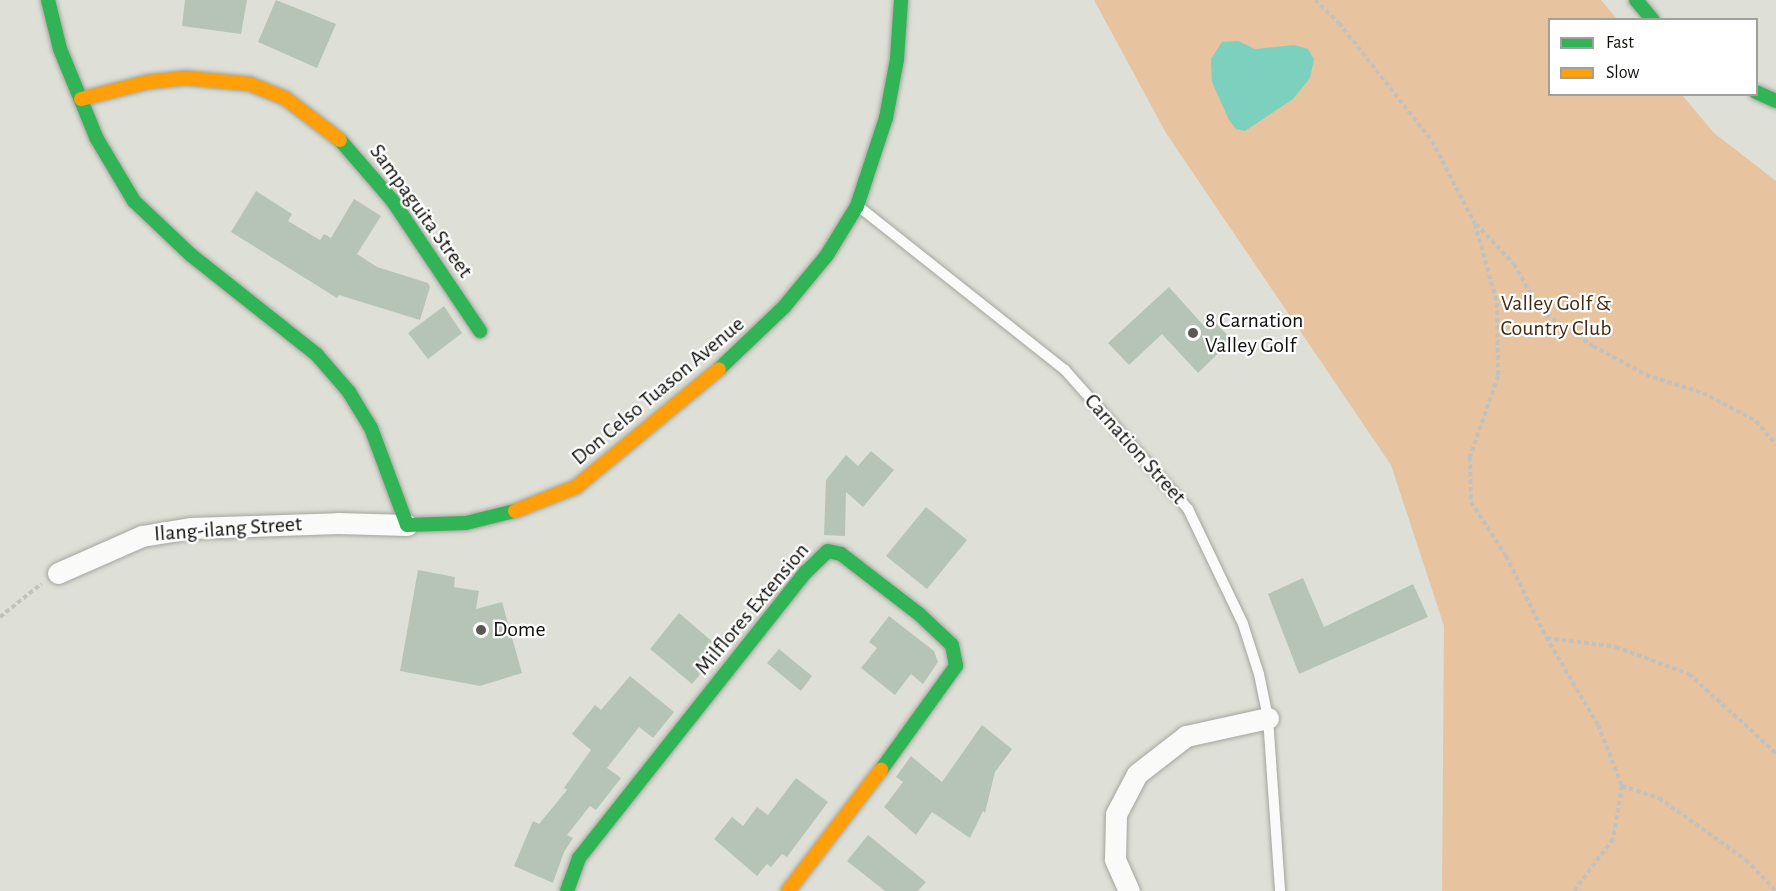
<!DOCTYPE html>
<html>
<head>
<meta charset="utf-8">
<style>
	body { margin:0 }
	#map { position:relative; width:1776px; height:891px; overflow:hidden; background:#dee0d7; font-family:"Alegreya Sans",sans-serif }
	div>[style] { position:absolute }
	.green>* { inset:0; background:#e7c3a0 }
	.water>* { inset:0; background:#7cd0be }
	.building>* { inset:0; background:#b5c4b5 }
	.path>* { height:4px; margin-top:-2px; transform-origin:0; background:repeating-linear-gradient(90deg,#c1c1be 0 4.5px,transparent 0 7.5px) }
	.roads { filter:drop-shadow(0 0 2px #a4a59e) drop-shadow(0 0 2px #a4a59e) }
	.lane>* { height:10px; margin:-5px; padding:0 5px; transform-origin:5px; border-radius:5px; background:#fafaf9 }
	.street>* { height:21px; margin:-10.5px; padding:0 10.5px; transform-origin:10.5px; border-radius:10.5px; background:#fafaf9 }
	.fast>* { height:14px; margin:-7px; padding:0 7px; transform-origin:7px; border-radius:7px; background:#30b455 }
	.slow>* { height:14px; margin:-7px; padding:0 7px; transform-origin:7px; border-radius:7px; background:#ff9f0a }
	.dots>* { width:16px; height:16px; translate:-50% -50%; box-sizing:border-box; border:3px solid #fff; border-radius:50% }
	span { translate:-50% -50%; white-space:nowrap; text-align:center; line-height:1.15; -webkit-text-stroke:4.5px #fff; paint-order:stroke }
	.street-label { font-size:22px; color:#0f100a }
	.park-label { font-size:22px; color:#44280f }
	.poi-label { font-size:22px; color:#0f100a }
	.left { translate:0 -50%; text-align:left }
	.legend { position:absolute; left:1548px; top:18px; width:210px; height:78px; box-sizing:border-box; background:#fff; border:2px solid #9f9f9d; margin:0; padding:8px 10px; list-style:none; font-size:18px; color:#0f100a }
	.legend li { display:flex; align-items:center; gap:12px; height:30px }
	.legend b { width:30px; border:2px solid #9f9f9d }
</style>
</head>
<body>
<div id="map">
	<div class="green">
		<div style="clip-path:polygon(1094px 0,1601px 0,1617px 19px,1550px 20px,1550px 94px,1682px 95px,1714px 133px,1776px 181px,1776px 891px,1442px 891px,1444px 626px,1391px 465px,1166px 133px)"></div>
	</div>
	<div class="water">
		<div style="clip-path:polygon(1238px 41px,1255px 49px,1294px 45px,1308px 49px,1314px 59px,1310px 78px,1293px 99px,1245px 131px,1236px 129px,1229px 120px,1212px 82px,1211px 59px,1222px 42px)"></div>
	</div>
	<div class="building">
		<div style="clip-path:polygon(185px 0,247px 0,241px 34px,182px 26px)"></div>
		<div style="clip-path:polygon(276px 0,336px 24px,317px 68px,258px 42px)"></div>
		<div style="clip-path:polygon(256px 191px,292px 214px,288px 221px,320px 240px,324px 234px,331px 238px,354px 199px,381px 216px,357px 254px,377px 267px,428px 283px,430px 287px,420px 320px,339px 295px,337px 298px,231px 232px)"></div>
		<div style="clip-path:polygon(1169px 287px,1204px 326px,1212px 319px,1232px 340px,1198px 373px,1162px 334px,1129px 365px,1108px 343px)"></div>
		<div style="clip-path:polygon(444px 306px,462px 333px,428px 359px,408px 333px)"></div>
		<div style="clip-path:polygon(871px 451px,894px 470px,863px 507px,846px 492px,845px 536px,824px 535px,826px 480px,846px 455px,858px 466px)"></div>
		<div style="clip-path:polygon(926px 507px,967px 540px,927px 589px,886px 556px)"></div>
		<div style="clip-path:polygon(418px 570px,455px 577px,454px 587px,479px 591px,476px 609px,502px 602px,522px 673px,480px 686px,400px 671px)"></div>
		<div style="clip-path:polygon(1303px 578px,1324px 627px,1413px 584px,1428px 617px,1299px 674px,1268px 594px)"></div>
		<div style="clip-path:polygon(679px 613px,721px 649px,692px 684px,650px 649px)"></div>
		<div style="clip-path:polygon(889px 616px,934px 651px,938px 662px,923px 684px,911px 674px,895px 695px,861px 668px,877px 648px,869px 642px)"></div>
		<div style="clip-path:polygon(779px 649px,812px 676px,801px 691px,767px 663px)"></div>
		<div style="clip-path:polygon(630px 676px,674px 712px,653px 738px,639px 727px,607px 768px,621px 778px,596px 810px,590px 806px,567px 835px,573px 838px,564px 852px,553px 883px,514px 866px,533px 821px,539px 824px,567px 790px,564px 788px,591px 750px,572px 734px,595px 705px,601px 710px)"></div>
		<div style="clip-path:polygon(982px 725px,1012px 749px,995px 772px,985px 813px,983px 811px,970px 838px,932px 812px,916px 835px,884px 807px,903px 782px,896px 777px,911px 756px,942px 782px)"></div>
		<div style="clip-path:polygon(796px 778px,828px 802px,787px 857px,782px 854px,771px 867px,767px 864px,757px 876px,714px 839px,732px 817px,743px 826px,757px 807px,768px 815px)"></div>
		<div style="clip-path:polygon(868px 835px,926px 882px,918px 891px,885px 891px,847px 861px)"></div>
	</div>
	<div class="path">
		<div style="left:1315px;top:0;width:33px;rotate:44deg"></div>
		<div style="left:1339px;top:23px;width:150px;rotate:51.8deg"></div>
		<div style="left:1432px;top:141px;width:93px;rotate:62.6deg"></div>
		<div style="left:1475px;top:224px;width:82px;rotate:74.4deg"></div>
		<div style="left:1497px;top:303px;width:73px;rotate:89.2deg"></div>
		<div style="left:1498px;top:376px;width:86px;rotate:109.1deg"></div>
		<div style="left:1470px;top:457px;width:45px;rotate:88.7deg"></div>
		<div style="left:1471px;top:502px;width:64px;rotate:57.1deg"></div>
		<div style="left:1506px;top:556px;width:90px;rotate:63.7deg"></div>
		<div style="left:1546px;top:637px;width:102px;rotate:59.4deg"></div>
		<div style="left:1598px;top:725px;width:66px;rotate:68.5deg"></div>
		<div style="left:1622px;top:786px;width:54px;rotate:99.6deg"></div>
		<div style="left:1613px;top:839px;width:65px;rotate:126.9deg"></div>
		<div style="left:1476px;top:224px;width:55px;rotate:46.5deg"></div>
		<div style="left:1514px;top:264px;width:53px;rotate:60.5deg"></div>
		<div style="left:1540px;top:310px;width:64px;rotate:34.2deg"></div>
		<div style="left:1593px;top:346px;width:60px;rotate:28.7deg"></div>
		<div style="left:1646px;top:375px;width:60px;rotate:17.5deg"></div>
		<div style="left:1703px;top:393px;width:60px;rotate:27.8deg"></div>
		<div style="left:1756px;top:421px;width:31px;rotate:50deg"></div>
		<div style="left:0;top:617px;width:53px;rotate:-38.8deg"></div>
		<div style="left:1547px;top:638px;width:70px;rotate:7.4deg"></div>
		<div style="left:1616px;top:647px;width:78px;rotate:20.3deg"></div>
		<div style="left:1689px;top:674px;width:118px;rotate:42.2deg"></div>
		<div style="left:1622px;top:786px;width:39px;rotate:18deg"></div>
		<div style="left:1659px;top:798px;width:107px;rotate:35.5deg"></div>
		<div style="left:1746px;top:860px;width:43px;rotate:45.9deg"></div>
	</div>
	<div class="roads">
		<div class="lane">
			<div style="left:858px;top:206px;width:264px;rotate:38.4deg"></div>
			<div style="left:1065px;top:370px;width:186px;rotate:48.5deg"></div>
			<div style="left:1188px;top:509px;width:127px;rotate:64.4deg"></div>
			<div style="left:1243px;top:624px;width:52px;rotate:72.3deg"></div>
			<div style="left:1259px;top:674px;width:45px;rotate:78.4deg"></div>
			<div style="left:1268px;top:718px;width:173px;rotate:86deg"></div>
		</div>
		<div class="street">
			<div style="left:58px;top:573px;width:92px;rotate:-23.8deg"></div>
			<div style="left:142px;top:536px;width:50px;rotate:-9.3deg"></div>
			<div style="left:191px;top:528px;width:147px;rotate:-1.9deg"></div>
			<div style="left:338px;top:523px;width:69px;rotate:1.7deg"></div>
			<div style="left:1129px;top:891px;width:35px;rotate:-114deg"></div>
			<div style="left:1115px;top:859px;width:45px;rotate:-88.7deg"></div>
			<div style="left:1116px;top:814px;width:45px;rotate:-62.3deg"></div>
			<div style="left:1137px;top:774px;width:62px;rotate:-37.8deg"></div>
			<div style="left:1186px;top:736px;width:84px;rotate:-12.4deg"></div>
		</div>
		<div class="fast">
			<div style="left:48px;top:0;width:50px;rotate:76.2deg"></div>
			<div style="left:60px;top:49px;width:97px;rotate:67.7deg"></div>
			<div style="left:97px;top:139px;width:72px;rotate:59.2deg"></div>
			<div style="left:134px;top:201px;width:79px;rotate:43.5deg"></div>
			<div style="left:191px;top:255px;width:161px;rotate:38.4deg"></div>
			<div style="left:317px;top:355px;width:49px;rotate:49.1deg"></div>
			<div style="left:349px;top:392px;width:42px;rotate:58.6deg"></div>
			<div style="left:371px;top:428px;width:103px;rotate:69.6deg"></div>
			<div style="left:407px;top:525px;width:59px;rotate:-1.9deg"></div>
			<div style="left:466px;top:523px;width:50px;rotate:-13.8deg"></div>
			<div style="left:1636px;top:0;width:26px;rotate:50deg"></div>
			<div style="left:1756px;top:92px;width:22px;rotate:24deg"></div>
			<div style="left:340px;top:140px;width:79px;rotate:49.1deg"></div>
			<div style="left:392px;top:200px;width:158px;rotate:56.1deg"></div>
			<div style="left:719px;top:369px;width:90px;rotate:-43.6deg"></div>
			<div style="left:784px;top:307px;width:67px;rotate:-50.4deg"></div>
			<div style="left:827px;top:255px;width:57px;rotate:-58.5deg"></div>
			<div style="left:857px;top:206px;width:93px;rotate:-71.8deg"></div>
			<div style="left:886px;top:118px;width:60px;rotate:-79.4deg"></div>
			<div style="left:897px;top:59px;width:59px;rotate:-86.1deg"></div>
			<div style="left:567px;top:891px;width:35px;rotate:-70deg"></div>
			<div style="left:579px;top:858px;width:365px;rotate:-51.6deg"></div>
			<div style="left:806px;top:572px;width:30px;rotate:-44deg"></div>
			<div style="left:828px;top:551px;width:13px;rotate:13deg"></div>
			<div style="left:841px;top:554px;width:98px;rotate:37.6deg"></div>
			<div style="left:919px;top:614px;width:45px;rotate:43.2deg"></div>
			<div style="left:952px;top:645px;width:21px;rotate:79deg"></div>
			<div style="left:956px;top:666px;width:128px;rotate:125.8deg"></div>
		</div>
		<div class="slow">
			<div style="left:81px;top:99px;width:69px;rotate:-14.2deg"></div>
			<div style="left:148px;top:82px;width:38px;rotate:-6deg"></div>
			<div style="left:186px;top:78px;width:64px;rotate:5.4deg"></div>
			<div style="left:250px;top:84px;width:38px;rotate:22deg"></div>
			<div style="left:285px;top:98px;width:69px;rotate:37.4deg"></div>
			<div style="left:515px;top:511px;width:66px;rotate:-21.5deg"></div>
			<div style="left:576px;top:487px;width:185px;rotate:-39.5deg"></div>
			<div style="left:788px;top:891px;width:153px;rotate:-52.5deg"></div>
		</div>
	</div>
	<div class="dots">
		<div style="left:1193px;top:333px;background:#575952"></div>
		<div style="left:481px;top:630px;background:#575952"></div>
	</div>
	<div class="street-label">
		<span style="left:421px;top:211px;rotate:54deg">Sampaguita Street</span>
		<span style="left:658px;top:391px;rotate:-40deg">Don Celso Tuason Avenue</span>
		<span style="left:1135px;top:449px;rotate:48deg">Carnation Street</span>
		<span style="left:228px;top:529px;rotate:-4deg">Ilang-ilang Street</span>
		<span style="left:752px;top:609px;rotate:-50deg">Milflores Extension</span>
	</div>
	<div class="park-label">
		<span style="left:1556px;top:316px">Valley Golf &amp;<br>Country Club</span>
	</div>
	<div class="poi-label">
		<span class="left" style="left:1205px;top:333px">8 Carnation<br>Valley Golf</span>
		<span class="left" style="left:493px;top:630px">Dome</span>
	</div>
	<ul class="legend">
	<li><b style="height:8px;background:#30b455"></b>Fast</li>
	<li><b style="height:8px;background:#ff9f0a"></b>Slow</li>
	</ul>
</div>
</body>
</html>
